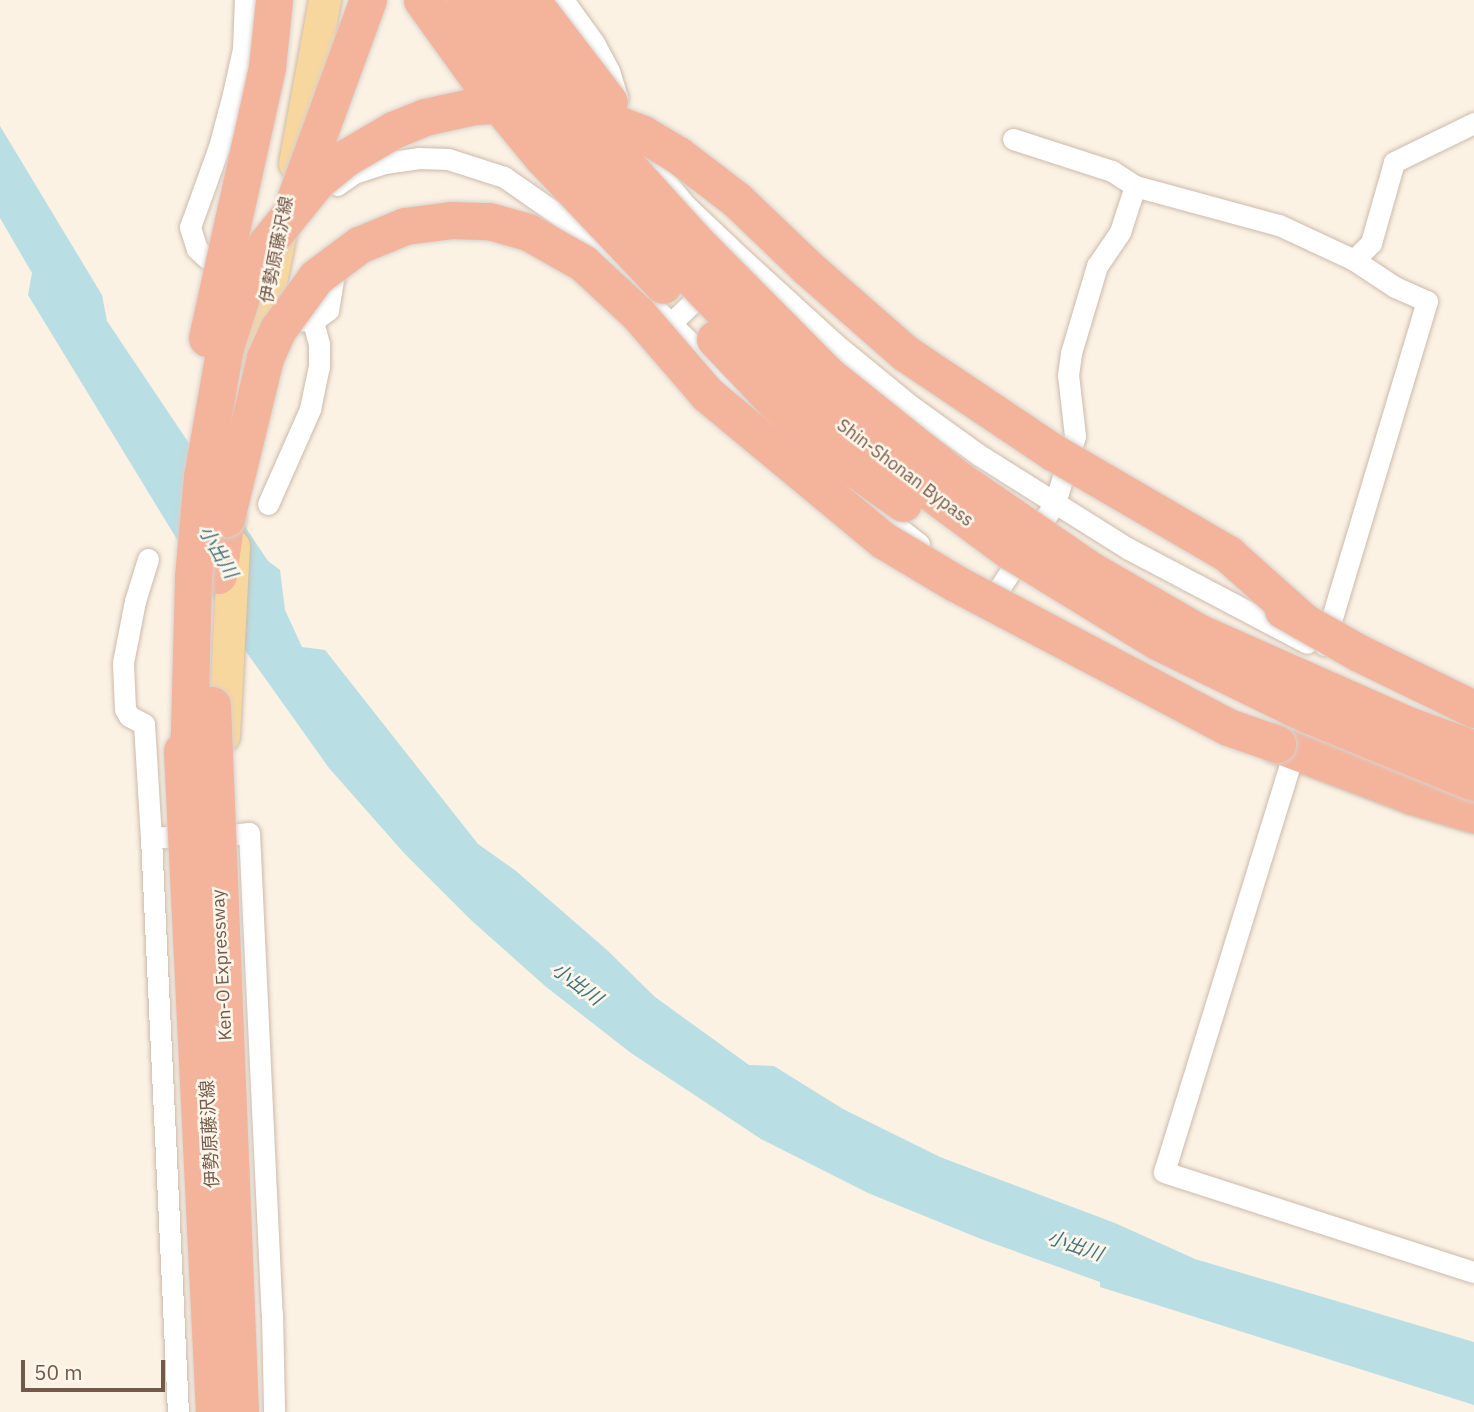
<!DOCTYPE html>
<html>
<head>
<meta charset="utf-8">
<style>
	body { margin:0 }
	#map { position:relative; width:1474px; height:1412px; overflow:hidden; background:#fbf2e4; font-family:"IBM Plex Sans","Noto Sans JP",sans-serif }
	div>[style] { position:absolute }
	.water>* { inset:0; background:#b9dee4 }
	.roads { filter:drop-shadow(0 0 2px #cdbaab) drop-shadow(0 0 2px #cdbaab) }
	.minor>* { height:21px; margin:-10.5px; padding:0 10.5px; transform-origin:10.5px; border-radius:10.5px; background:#fff }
	.primary>* { height:32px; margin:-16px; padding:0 16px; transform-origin:16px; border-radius:16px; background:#f8d79e }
	.motorway>* { height:37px; margin:-18.5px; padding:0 18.5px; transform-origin:18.5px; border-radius:18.5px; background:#f4b49c }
	.bridges { filter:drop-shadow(0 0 2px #d8d1cc) drop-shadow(0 0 2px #d8d1cc) }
	.motorway-bridge>* { height:37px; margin:-18.5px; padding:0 18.5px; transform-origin:18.5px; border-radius:18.5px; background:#f4b49c }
	span { translate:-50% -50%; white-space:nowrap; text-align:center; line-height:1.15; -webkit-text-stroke:5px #fef6ea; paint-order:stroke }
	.street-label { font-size:18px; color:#73594a }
	.water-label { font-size:19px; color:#42747f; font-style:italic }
	.scale { position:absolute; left:21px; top:1360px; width:144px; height:32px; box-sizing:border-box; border:4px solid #73594a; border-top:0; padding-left:9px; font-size:21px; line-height:24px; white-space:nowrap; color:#73594a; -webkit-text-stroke:5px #fef6ea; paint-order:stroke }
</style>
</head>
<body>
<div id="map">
	<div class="water">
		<div style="clip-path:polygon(0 126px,102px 295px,107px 321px,268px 561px,280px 570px,285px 610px,302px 647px,325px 650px,478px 844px,516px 871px,607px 950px,655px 997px,749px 1065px,774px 1066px,843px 1109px,940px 1157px,1115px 1223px,1195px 1259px,1474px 1342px,1474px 1405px,1100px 1287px,1100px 1282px,981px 1239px,868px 1193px,761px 1139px,631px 1053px,545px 986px,472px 921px,404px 853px,329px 768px,242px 646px,28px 295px,32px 273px,0 218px)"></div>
	</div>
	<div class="roads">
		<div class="minor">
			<div style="left:563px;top:0;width:53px;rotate:54.2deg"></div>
			<div style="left:594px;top:43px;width:32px;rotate:62deg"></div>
			<div style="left:609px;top:71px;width:28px;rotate:73deg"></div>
			<div style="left:626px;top:139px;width:23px;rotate:41deg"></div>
			<div style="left:643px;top:154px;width:67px;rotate:50.4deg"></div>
			<div style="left:686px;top:206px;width:74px;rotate:43.4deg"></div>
			<div style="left:740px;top:257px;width:126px;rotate:42.4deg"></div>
			<div style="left:833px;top:342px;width:101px;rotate:39.4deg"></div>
			<div style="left:911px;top:406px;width:84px;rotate:35.8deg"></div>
			<div style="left:979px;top:455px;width:177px;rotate:32.1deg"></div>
			<div style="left:1129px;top:549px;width:201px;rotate:27.8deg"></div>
			<div style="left:1013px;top:139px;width:104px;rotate:17.9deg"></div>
			<div style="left:1112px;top:171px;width:27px;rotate:33deg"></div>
			<div style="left:1135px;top:186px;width:149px;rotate:15.2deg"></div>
			<div style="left:1279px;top:225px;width:83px;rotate:25deg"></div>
			<div style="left:1354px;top:260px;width:49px;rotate:33.4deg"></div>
			<div style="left:1395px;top:287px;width:35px;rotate:24deg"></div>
			<div style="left:1427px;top:301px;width:359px;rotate:106.7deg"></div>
			<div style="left:337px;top:185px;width:21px;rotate:-35deg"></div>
			<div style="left:354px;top:173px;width:32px;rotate:-18deg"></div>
			<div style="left:384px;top:163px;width:34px;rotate:-8deg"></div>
			<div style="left:418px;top:158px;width:30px;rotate:2deg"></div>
			<div style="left:448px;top:159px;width:59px;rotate:17.8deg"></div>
			<div style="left:504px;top:177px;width:72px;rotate:34.8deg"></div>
			<div style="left:563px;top:218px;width:259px;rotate:44.4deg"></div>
			<div style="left:208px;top:259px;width:15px;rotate:-138deg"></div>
			<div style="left:197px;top:249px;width:23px;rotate:-108deg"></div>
			<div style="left:190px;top:227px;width:85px;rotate:-70.1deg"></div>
			<div style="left:219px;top:147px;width:55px;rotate:-75.2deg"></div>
			<div style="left:233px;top:94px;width:46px;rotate:-77.5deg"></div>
			<div style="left:243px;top:49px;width:49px;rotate:-87.7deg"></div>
			<div style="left:1354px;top:260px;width:24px;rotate:-45deg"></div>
			<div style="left:1371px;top:243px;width:84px;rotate:-74.1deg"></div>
			<div style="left:1394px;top:162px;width:89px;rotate:-26deg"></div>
			<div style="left:297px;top:320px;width:16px;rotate:4deg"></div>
			<div style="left:313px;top:321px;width:19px;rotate:-36deg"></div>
			<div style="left:328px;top:310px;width:43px;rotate:-80.5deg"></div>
			<div style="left:335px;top:268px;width:8px;rotate:-60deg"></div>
			<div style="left:672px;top:322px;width:54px;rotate:-43.5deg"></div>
			<div style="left:856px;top:495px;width:80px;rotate:37.9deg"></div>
			<div style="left:268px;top:504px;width:104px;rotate:-66.1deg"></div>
			<div style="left:310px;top:409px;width:44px;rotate:-78.2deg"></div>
			<div style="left:319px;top:366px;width:22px;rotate:-90deg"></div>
			<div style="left:319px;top:344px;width:24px;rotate:-105deg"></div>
			<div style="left:148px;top:559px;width:44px;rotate:107.2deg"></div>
			<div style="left:135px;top:601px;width:63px;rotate:101deg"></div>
			<div style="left:123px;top:663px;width:46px;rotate:87.5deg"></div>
			<div style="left:125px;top:709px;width:8px;rotate:60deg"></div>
			<div style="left:129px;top:716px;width:17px;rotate:28deg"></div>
			<div style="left:144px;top:724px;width:114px;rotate:86.5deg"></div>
			<div style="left:993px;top:598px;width:113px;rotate:-56.9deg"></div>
			<div style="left:1055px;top:503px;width:70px;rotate:-73.4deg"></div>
			<div style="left:1075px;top:436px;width:61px;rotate:-96.5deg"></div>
			<div style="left:1068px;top:375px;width:22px;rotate:-82deg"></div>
			<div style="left:1071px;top:353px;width:91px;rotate:-73.4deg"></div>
			<div style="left:1097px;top:266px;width:41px;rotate:-55.9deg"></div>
			<div style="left:1120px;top:232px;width:48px;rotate:-71.9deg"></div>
			<div style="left:1293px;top:755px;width:436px;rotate:107.2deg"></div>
			<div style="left:1164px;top:1172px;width:326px;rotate:17.9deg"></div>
			<div style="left:239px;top:834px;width:10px;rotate:-6deg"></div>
			<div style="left:249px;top:833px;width:481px;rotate:87.3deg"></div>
			<div style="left:272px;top:1313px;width:99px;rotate:88.8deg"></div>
			<div style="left:166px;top:837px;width:15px;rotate:176deg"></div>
			<div style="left:151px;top:838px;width:575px;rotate:87.31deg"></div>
		</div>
		<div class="primary">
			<div style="left:295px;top:164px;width:167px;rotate:-79.6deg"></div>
			<div style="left:256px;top:359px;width:129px;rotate:-78.9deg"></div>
			<div style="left:224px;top:736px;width:190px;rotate:-87deg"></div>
		</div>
		<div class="motorway">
			<div style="left:218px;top:575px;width:58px;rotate:-82deg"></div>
			<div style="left:1277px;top:744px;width:143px;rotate:20.8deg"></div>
			<div style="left:1411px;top:795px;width:66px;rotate:16.8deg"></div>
		</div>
	</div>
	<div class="bridges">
		<div class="motorway-bridge">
			<div style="left:422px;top:0;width:110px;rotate:54.3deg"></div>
			<div style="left:486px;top:89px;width:88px;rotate:50.5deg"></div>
			<div style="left:542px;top:157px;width:176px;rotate:46.6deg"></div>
			<div style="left:464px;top:0;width:151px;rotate:53.9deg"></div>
			<div style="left:553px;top:122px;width:113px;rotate:50.4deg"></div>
			<div style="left:625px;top:209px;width:236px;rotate:46deg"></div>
			<div style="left:789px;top:379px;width:114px;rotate:40deg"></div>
			<div style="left:876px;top:452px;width:167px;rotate:36.5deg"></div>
			<div style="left:1010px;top:551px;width:172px;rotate:31.5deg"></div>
			<div style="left:1157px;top:641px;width:167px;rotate:26deg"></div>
			<div style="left:1307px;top:714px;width:180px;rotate:22.2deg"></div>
			<div style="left:500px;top:0;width:198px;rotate:52.8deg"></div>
			<div style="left:620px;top:158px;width:115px;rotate:47.8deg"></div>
			<div style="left:697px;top:243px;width:185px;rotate:45.2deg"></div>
			<div style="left:827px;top:374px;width:168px;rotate:38.7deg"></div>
			<div style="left:958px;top:479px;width:159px;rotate:34.5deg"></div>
			<div style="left:1089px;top:569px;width:128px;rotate:30deg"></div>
			<div style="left:1200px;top:633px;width:224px;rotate:23.9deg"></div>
			<div style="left:1405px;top:724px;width:73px;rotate:19.9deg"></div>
			<div style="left:531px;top:0;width:128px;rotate:52.6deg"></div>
			<div style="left:295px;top:199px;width:212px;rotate:-69.9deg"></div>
			<div style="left:207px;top:338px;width:278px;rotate:-77.5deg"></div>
			<div style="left:267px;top:67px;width:67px;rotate:-84deg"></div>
			<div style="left:715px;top:339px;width:87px;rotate:46.4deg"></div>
			<div style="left:775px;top:402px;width:87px;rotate:40.8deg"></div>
			<div style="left:841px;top:459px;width:76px;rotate:35.4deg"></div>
			<div style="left:226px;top:518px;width:165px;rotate:-76.3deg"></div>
			<div style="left:265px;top:358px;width:32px;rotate:-66deg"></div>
			<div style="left:278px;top:329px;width:64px;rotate:-53.8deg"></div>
			<div style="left:316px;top:277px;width:54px;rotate:-36.7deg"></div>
			<div style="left:359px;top:245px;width:50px;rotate:-22.4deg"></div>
			<div style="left:405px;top:226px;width:46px;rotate:-7.4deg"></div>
			<div style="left:451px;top:220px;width:38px;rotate:2deg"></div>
			<div style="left:489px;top:221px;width:41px;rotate:15.8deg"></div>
			<div style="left:528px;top:232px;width:63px;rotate:29.4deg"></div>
			<div style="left:583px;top:263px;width:75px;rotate:42.8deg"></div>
			<div style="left:638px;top:314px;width:106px;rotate:49.2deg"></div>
			<div style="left:707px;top:394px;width:229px;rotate:39.7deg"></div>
			<div style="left:883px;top:540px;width:84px;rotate:30.8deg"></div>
			<div style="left:955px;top:583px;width:309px;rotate:27.8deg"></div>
			<div style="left:1228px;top:727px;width:52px;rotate:19.1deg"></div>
			<div style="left:1283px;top:610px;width:87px;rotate:29.5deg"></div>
			<div style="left:1359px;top:653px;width:128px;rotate:26deg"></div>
			<div style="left:212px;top:705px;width:708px;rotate:87.73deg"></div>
			<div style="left:182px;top:751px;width:662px;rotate:87.23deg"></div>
			<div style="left:185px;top:776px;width:44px;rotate:-84.8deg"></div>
			<div style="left:189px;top:732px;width:155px;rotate:-88.5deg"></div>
			<div style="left:193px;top:577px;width:100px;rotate:-84.9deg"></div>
			<div style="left:202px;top:477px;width:132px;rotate:-80deg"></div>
			<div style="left:225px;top:347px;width:59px;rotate:-72.2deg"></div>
			<div style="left:243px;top:291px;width:52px;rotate:-63.9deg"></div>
			<div style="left:266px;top:244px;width:81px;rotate:-51deg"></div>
			<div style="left:317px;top:181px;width:38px;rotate:-39deg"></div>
			<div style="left:347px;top:157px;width:53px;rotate:-30.4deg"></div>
			<div style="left:393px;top:130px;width:35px;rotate:-22deg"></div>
			<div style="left:425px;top:117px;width:51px;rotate:-12.4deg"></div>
			<div style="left:475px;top:106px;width:58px;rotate:-3deg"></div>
			<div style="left:533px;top:103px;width:59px;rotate:10.7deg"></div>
			<div style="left:591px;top:114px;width:56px;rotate:21deg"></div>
			<div style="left:643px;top:134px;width:41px;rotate:31deg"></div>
			<div style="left:678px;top:155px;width:74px;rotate:37.3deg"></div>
			<div style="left:737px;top:200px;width:98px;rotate:43.8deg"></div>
			<div style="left:808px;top:268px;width:129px;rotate:41.2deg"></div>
			<div style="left:905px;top:353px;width:178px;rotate:33.8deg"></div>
			<div style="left:1053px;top:452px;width:203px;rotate:30.2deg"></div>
			<div style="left:1228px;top:554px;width:101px;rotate:41.8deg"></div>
		</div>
	</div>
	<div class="street-label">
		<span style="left:277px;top:250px;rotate:-79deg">伊勢原藤沢線</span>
		<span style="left:905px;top:473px;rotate:37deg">Shin-Shonan Bypass</span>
		<span style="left:222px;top:965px;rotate:-93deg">Ken-O Expressway</span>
		<span style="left:210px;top:1134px;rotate:-93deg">伊勢原藤沢線</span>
	</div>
	<div class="water-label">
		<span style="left:218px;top:552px;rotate:60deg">小出川</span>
		<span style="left:577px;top:984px;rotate:37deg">小出川</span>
		<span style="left:1075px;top:1246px;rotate:19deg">小出川</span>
	</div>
	<div class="scale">50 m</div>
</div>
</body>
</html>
